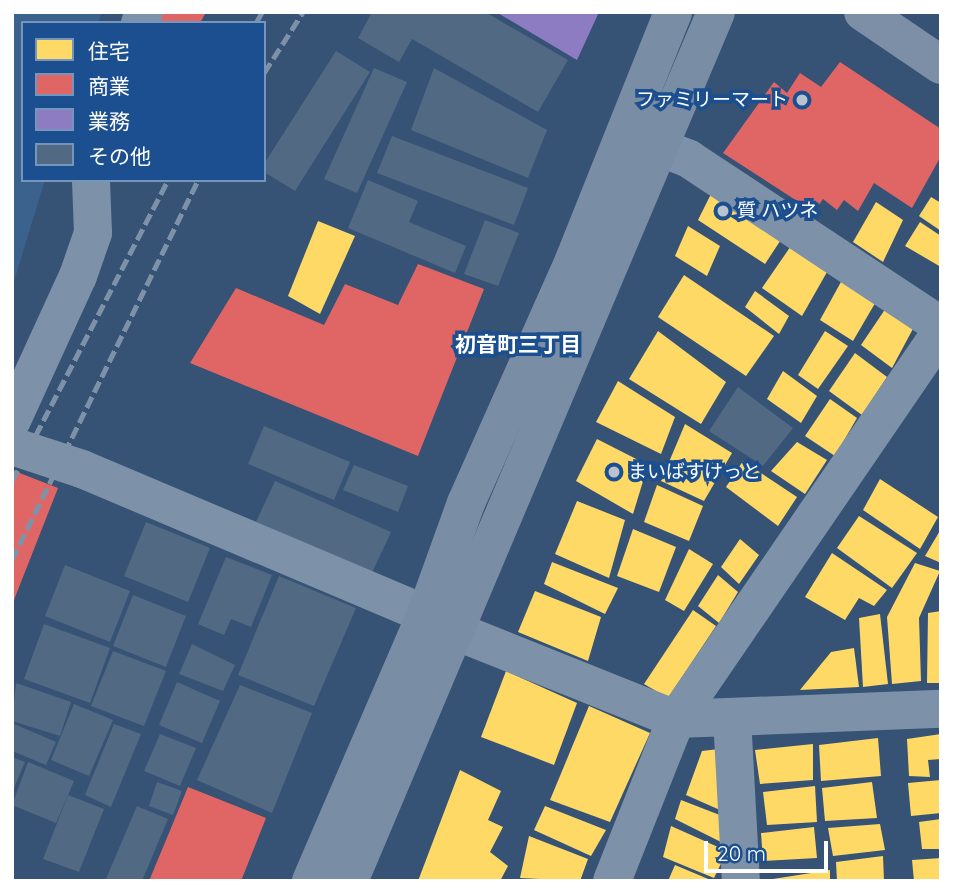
<!DOCTYPE html>
<html>
<head>
<meta charset="utf-8">
<style>
	body { margin:0 }
	#map { position:relative; width:953px; height:893px; overflow:hidden; background:#365274; font-family:Quicksand,"Noto Sans JP",sans-serif }
	div>[style] { position:absolute }
	.water>* { inset:0; background:#3b618d }
	.homes>* { inset:0; background:#ffd966 }
	.shops>* { inset:0; background:#e06666 }
	.offices>* { inset:0; background:#8e7cc3 }
	.building>* { inset:0; background:#526984 }
	.street>* { height:38px; margin:-19px; padding:0 19px; transform-origin:19px; border-radius:19px; background:#7d92a8 }
	.secondary>* { height:38px; margin:-19px; padding:0 19px; transform-origin:19px; border-radius:19px; background:#798da4 }
	.primary>* { height:38px; margin:-19px; padding:0 19px; transform-origin:19px; border-radius:19px; background:#7d8ea7 }
	.rail>* { height:5px; margin-top:-2.5px; transform-origin:0; background:repeating-linear-gradient(90deg,#7e92a7 0 12px,transparent 0 17px) }
	.dots>* { width:19px; height:19px; translate:-50% -50%; box-sizing:border-box; border:4px solid #1b4f8f; border-radius:50% }
	span { translate:-50% -50%; white-space:nowrap; text-align:center; line-height:1.15; -webkit-text-stroke:7px #1b4f8f; paint-order:stroke }
	.poi-label { font-size:19px; color:#fff }
	.right { translate:-100% -50%; text-align:right }
	.left { translate:0 -50%; text-align:left }
	.neighbourhood-label { font-size:21px; color:#fff; font-weight:700 }
	.frame { position:absolute; inset:0; border:14px solid #fff; pointer-events:none }
	.legend { position:absolute; left:21px; top:21px; width:245px; height:161px; box-sizing:border-box; background:#1b4f8f; border:2px solid #7695bc; margin:0; padding:9px 12px; list-style:none; font-size:21px; color:#fff }
	.legend li { display:flex; align-items:center; gap:14px; height:35px }
	.legend b { width:35px; border:2px solid #7695bc }
	.scale { position:absolute; left:704px; top:841px; width:124px; height:32px; box-sizing:border-box; border:4px solid #fff; border-top:0; padding-left:9px; font-size:21px; line-height:24px; white-space:nowrap; color:#fff; -webkit-text-stroke:5px #1b4f8f; paint-order:stroke }
</style>
</head>
<body>
<div id="map">
	<div class="water">
		<div style="clip-path:polygon(12px 12px,102px 12px,98px 23px,23px 23px,23px 180px,45px 180px,12px 288px)"></div>
	</div>
	<div class="homes">
		<div style="clip-path:polygon(715px 186px,786px 232px,765px 264px,698px 220px)"></div>
		<div style="clip-path:polygon(931px 197px,941px 203px,941px 231px,919px 216px)"></div>
		<div style="clip-path:polygon(876px 202px,903px 220px,883px 262px,853px 242px)"></div>
		<div style="clip-path:polygon(318px 221px,355px 236px,320px 314px,288px 296px)"></div>
		<div style="clip-path:polygon(920px 222px,941px 236px,941px 267px,905px 246px)"></div>
		<div style="clip-path:polygon(688px 226px,720px 246px,707px 276px,675px 256px)"></div>
		<div style="clip-path:polygon(795px 240px,831px 265px,802px 316px,762px 288px)"></div>
		<div style="clip-path:polygon(847px 271px,881px 293px,853px 341px,820px 320px)"></div>
		<div style="clip-path:polygon(684px 275px,774px 336px,746px 376px,658px 317px)"></div>
		<div style="clip-path:polygon(755px 291px,789px 316px,779px 334px,745px 307px)"></div>
		<div style="clip-path:polygon(888px 305px,915px 325px,892px 368px,861px 345px)"></div>
		<div style="clip-path:polygon(658px 331px,726px 382px,701px 424px,629px 379px)"></div>
		<div style="clip-path:polygon(825px 331px,848px 346px,818px 389px,798px 375px)"></div>
		<div style="clip-path:polygon(855px 353px,887px 377px,862px 415px,829px 391px)"></div>
		<div style="clip-path:polygon(783px 371px,817px 396px,801px 423px,767px 399px)"></div>
		<div style="clip-path:polygon(618px 381px,675px 417px,661px 454px,596px 422px)"></div>
		<div style="clip-path:polygon(830px 399px,857px 418px,835px 456px,805px 436px)"></div>
		<div style="clip-path:polygon(685px 424px,732px 453px,704px 501px,661px 481px)"></div>
		<div style="clip-path:polygon(597px 439px,648px 465px,633px 514px,576px 481px)"></div>
		<div style="clip-path:polygon(797px 442px,827px 460px,805px 494px,771px 471px)"></div>
		<div style="clip-path:polygon(743px 461px,797px 497px,778px 526px,726px 487px)"></div>
		<div style="clip-path:polygon(880px 479px,938px 517px,920px 549px,863px 510px)"></div>
		<div style="clip-path:polygon(657px 485px,703px 506px,689px 541px,644px 522px)"></div>
		<div style="clip-path:polygon(577px 501px,625px 520px,609px 578px,555px 554px)"></div>
		<div style="clip-path:polygon(859px 516px,917px 553px,892px 588px,837px 548px)"></div>
		<div style="clip-path:polygon(633px 529px,676px 547px,659px 592px,617px 576px)"></div>
		<div style="clip-path:polygon(941px 529px,941px 563px,925px 556px)"></div>
		<div style="clip-path:polygon(740px 539px,759px 555px,739px 584px,721px 567px)"></div>
		<div style="clip-path:polygon(689px 549px,713px 564px,684px 611px,665px 600px)"></div>
		<div style="clip-path:polygon(832px 553px,887px 590px,874px 606px,859px 598px,845px 620px,805px 597px)"></div>
		<div style="clip-path:polygon(552px 562px,618px 588px,605px 614px,544px 584px)"></div>
		<div style="clip-path:polygon(915px 563px,940px 571px,919px 618px,921px 681px,892px 684px,887px 617px)"></div>
		<div style="clip-path:polygon(718px 575px,738px 592px,719px 623px,698px 606px)"></div>
		<div style="clip-path:polygon(535px 591px,601px 617px,588px 661px,518px 632px)"></div>
		<div style="clip-path:polygon(693px 610px,716px 626px,668px 698px,644px 684px)"></div>
		<div style="clip-path:polygon(941px 611px,941px 683px,927px 683px,928px 613px)"></div>
		<div style="clip-path:polygon(880px 614px,888px 684px,863px 687px,859px 618px)"></div>
		<div style="clip-path:polygon(854px 648px,859px 687px,800px 690px,831px 652px)"></div>
		<div style="clip-path:polygon(506px 671px,577px 703px,554px 765px,481px 737px)"></div>
		<div style="clip-path:polygon(589px 706px,650px 733px,610px 822px,550px 800px)"></div>
		<div style="clip-path:polygon(941px 734px,941px 759px,928px 760px,930px 777px,909px 776px,907px 739px)"></div>
		<div style="clip-path:polygon(878px 738px,881px 776px,821px 781px,819px 745px)"></div>
		<div style="clip-path:polygon(813px 744px,813px 780px,760px 784px,755px 750px)"></div>
		<div style="clip-path:polygon(727px 748px,729px 814px,686px 795px,702px 751px)"></div>
		<div style="clip-path:polygon(460px 770px,501px 791px,488px 820px,503px 827px,490px 852px,508px 866px,500px 881px,418px 881px)"></div>
		<div style="clip-path:polygon(941px 780px,941px 813px,911px 816px,908px 783px)"></div>
		<div style="clip-path:polygon(872px 782px,877px 818px,825px 821px,822px 788px)"></div>
		<div style="clip-path:polygon(815px 786px,817px 822px,767px 825px,763px 792px)"></div>
		<div style="clip-path:polygon(681px 800px,730px 819px,731px 847px,675px 819px)"></div>
		<div style="clip-path:polygon(545px 806px,606px 830px,591px 856px,534px 830px)"></div>
		<div style="clip-path:polygon(941px 819px,941px 849px,922px 849px,919px 822px)"></div>
		<div style="clip-path:polygon(880px 824px,885px 850px,833px 856px,828px 828px)"></div>
		<div style="clip-path:polygon(671px 826px,727px 851px,714px 878px,663px 857px)"></div>
		<div style="clip-path:polygon(814px 827px,817px 858px,763px 861px,761px 833px)"></div>
		<div style="clip-path:polygon(529px 836px,588px 859px,580px 881px,520px 878px)"></div>
		<div style="clip-path:polygon(883px 856px,884px 881px,837px 881px,836px 862px)"></div>
		<div style="clip-path:polygon(941px 858px,941px 881px,914px 881px,912px 860px)"></div>
		<div style="clip-path:polygon(675px 865px,713px 881px,668px 881px)"></div>
		<div style="clip-path:polygon(830px 870px,830px 881px,773px 881px,773px 879px)"></div>
	</div>
	<div class="shops">
		<div style="clip-path:polygon(159px 12px,206px 12px,200px 23px,155px 23px)"></div>
		<div style="clip-path:polygon(840px 62px,941px 129px,941px 156px,912px 208px,874px 183px,858px 211px,844px 200px,837px 210px,823px 199px,814px 212px,723px 153px,774px 82px,787px 93px,800px 73px,821px 87px)"></div>
		<div style="clip-path:polygon(418px 264px,484px 289px,418px 456px,190px 363px,236px 288px,324px 325px,345px 284px,398px 305px)"></div>
		<div style="clip-path:polygon(12px 470px,58px 488px,12px 605px)"></div>
		<div style="clip-path:polygon(188px 787px,266px 818px,241px 881px,149px 881px)"></div>
	</div>
	<div class="offices">
		<div style="clip-path:polygon(496px 12px,599px 12px,577px 60px)"></div>
	</div>
	<div class="building">
		<div style="clip-path:polygon(372px 12px,485px 12px,568px 60px,538px 112px,412px 39px,399px 62px,358px 38px)"></div>
		<div style="clip-path:polygon(336px 51px,370px 72px,295px 191px,264px 172px,264px 164px)"></div>
		<div style="clip-path:polygon(374px 68px,407px 82px,357px 193px,324px 179px)"></div>
		<div style="clip-path:polygon(434px 68px,547px 130px,528px 178px,411px 130px)"></div>
		<div style="clip-path:polygon(392px 136px,528px 188px,514px 225px,377px 173px)"></div>
		<div style="clip-path:polygon(368px 180px,418px 201px,409px 222px,466px 246px,455px 273px,348px 228px)"></div>
		<div style="clip-path:polygon(485px 220px,519px 233px,498px 286px,464px 274px)"></div>
		<div style="clip-path:polygon(738px 387px,793px 428px,763px 466px,709px 431px)"></div>
		<div style="clip-path:polygon(264px 426px,350px 462px,334px 500px,248px 464px)"></div>
		<div style="clip-path:polygon(354px 465px,408px 486px,398px 512px,343px 490px)"></div>
		<div style="clip-path:polygon(275px 481px,391px 532px,372px 573px,256px 522px)"></div>
		<div style="clip-path:polygon(146px 522px,210px 548px,188px 602px,124px 576px)"></div>
		<div style="clip-path:polygon(226px 557px,272px 575px,251px 627px,231px 619px,224px 635px,198px 624px)"></div>
		<div style="clip-path:polygon(65px 565px,130px 591px,110px 642px,45px 616px)"></div>
		<div style="clip-path:polygon(279px 576px,356px 608px,314px 706px,238px 675px)"></div>
		<div style="clip-path:polygon(133px 595px,186px 616px,166px 667px,113px 646px)"></div>
		<div style="clip-path:polygon(44px 624px,110px 648px,90px 703px,24px 679px)"></div>
		<div style="clip-path:polygon(192px 644px,235px 665px,223px 691px,179px 674px)"></div>
		<div style="clip-path:polygon(113px 651px,166px 671px,144px 726px,91px 706px)"></div>
		<div style="clip-path:polygon(177px 682px,220px 701px,202px 743px,159px 725px)"></div>
		<div style="clip-path:polygon(16px 683px,71px 702px,60px 736px,12px 721px)"></div>
		<div style="clip-path:polygon(240px 685px,312px 713px,272px 813px,197px 780px)"></div>
		<div style="clip-path:polygon(74px 704px,113px 720px,89px 776px,51px 760px)"></div>
		<div style="clip-path:polygon(12px 723px,56px 742px,46px 765px,12px 751px)"></div>
		<div style="clip-path:polygon(114px 724px,141px 734px,111px 807px,85px 795px)"></div>
		<div style="clip-path:polygon(160px 734px,196px 748px,180px 786px,144px 771px)"></div>
		<div style="clip-path:polygon(12px 757px,25px 762px,12px 793px)"></div>
		<div style="clip-path:polygon(28px 762px,74px 781px,56px 823px,12px 805px)"></div>
		<div style="clip-path:polygon(157px 782px,182px 791px,173px 815px,149px 806px)"></div>
		<div style="clip-path:polygon(68px 795px,104px 809px,79px 872px,43px 859px)"></div>
		<div style="clip-path:polygon(137px 806px,168px 819px,142px 881px,105px 881px)"></div>
	</div>
	<div class="street">
		<div style="left:140px;top:23px;width:12px;rotate:-70deg"></div>
		<div style="left:661px;top:148px;width:30px;rotate:21deg"></div>
		<div style="left:689px;top:159px;width:302px;rotate:33.5deg"></div>
		<div style="left:12px;top:420px;width:158px;rotate:-65.4deg"></div>
		<div style="left:78px;top:276px;width:46px;rotate:-70.8deg"></div>
		<div style="left:93px;top:233px;width:53px;rotate:-92.2deg"></div>
		<div style="left:12px;top:446px;width:74px;rotate:18.2deg"></div>
		<div style="left:82px;top:469px;width:373px;rotate:22.9deg"></div>
		<div style="left:426px;top:614px;width:31px;rotate:31deg"></div>
		<div style="left:453px;top:630px;width:240px;rotate:21.8deg"></div>
		<div style="left:676px;top:719px;width:265px;rotate:-2.2deg"></div>
		<div style="left:732px;top:717px;width:164px;rotate:86.9deg"></div>
		<div style="left:612px;top:881px;width:174px;rotate:-68.4deg"></div>
		<div style="left:676px;top:719px;width:469px;rotate:-55.6deg"></div>
	</div>
	<div class="secondary">
		<div style="left:311px;top:881px;width:291px;rotate:-66.7deg"></div>
		<div style="left:426px;top:614px;width:118px;rotate:-70.2deg"></div>
		<div style="left:466px;top:503px;width:266px;rotate:-66deg"></div>
		<div style="left:574px;top:260px;width:267px;rotate:-68.2deg"></div>
		<div style="left:349px;top:881px;width:943px;rotate:-67.1deg"></div>
	</div>
	<div class="primary">
		<div style="left:863px;top:12px;width:94px;rotate:34.2deg"></div>
	</div>
	<div class="rail">
		<div style="left:256px;top:23px;width:13px;rotate:-61deg"></div>
		<div style="left:264px;top:73px;width:72px;rotate:-57.4deg"></div>
		<div style="left:12px;top:481px;width:339px;rotate:-62.6deg"></div>
		<div style="left:12px;top:560px;width:423px;rotate:-63.9deg"></div>
	</div>
	<div class="dots">
		<div style="left:802px;top:100px;background:#b9c2ce"></div>
		<div style="left:723px;top:211px;background:#b9c2ce"></div>
		<div style="left:614px;top:472px;background:#b9c2ce"></div>
	</div>
	<div class="poi-label">
		<span class="right" style="left:788px;top:100px">ファミリーマート</span>
		<span class="left" style="left:737px;top:211px">質 ハツネ</span>
		<span class="left" style="left:628px;top:472px">まいばすけっと</span>
	</div>
	<div class="neighbourhood-label">
		<span style="left:518px;top:344px">初音町三丁目</span>
	</div>
	<div class="frame"></div>
	<ul class="legend">
	<li><b style="height:19px;background:#ffd966"></b>住宅</li>
	<li><b style="height:19px;background:#e06666"></b>商業</li>
	<li><b style="height:19px;background:#8e7cc3"></b>業務</li>
	<li><b style="height:19px;background:#526984"></b>その他</li>
	</ul>
	<div class="scale">20 m</div>
</div>
</body>
</html>
